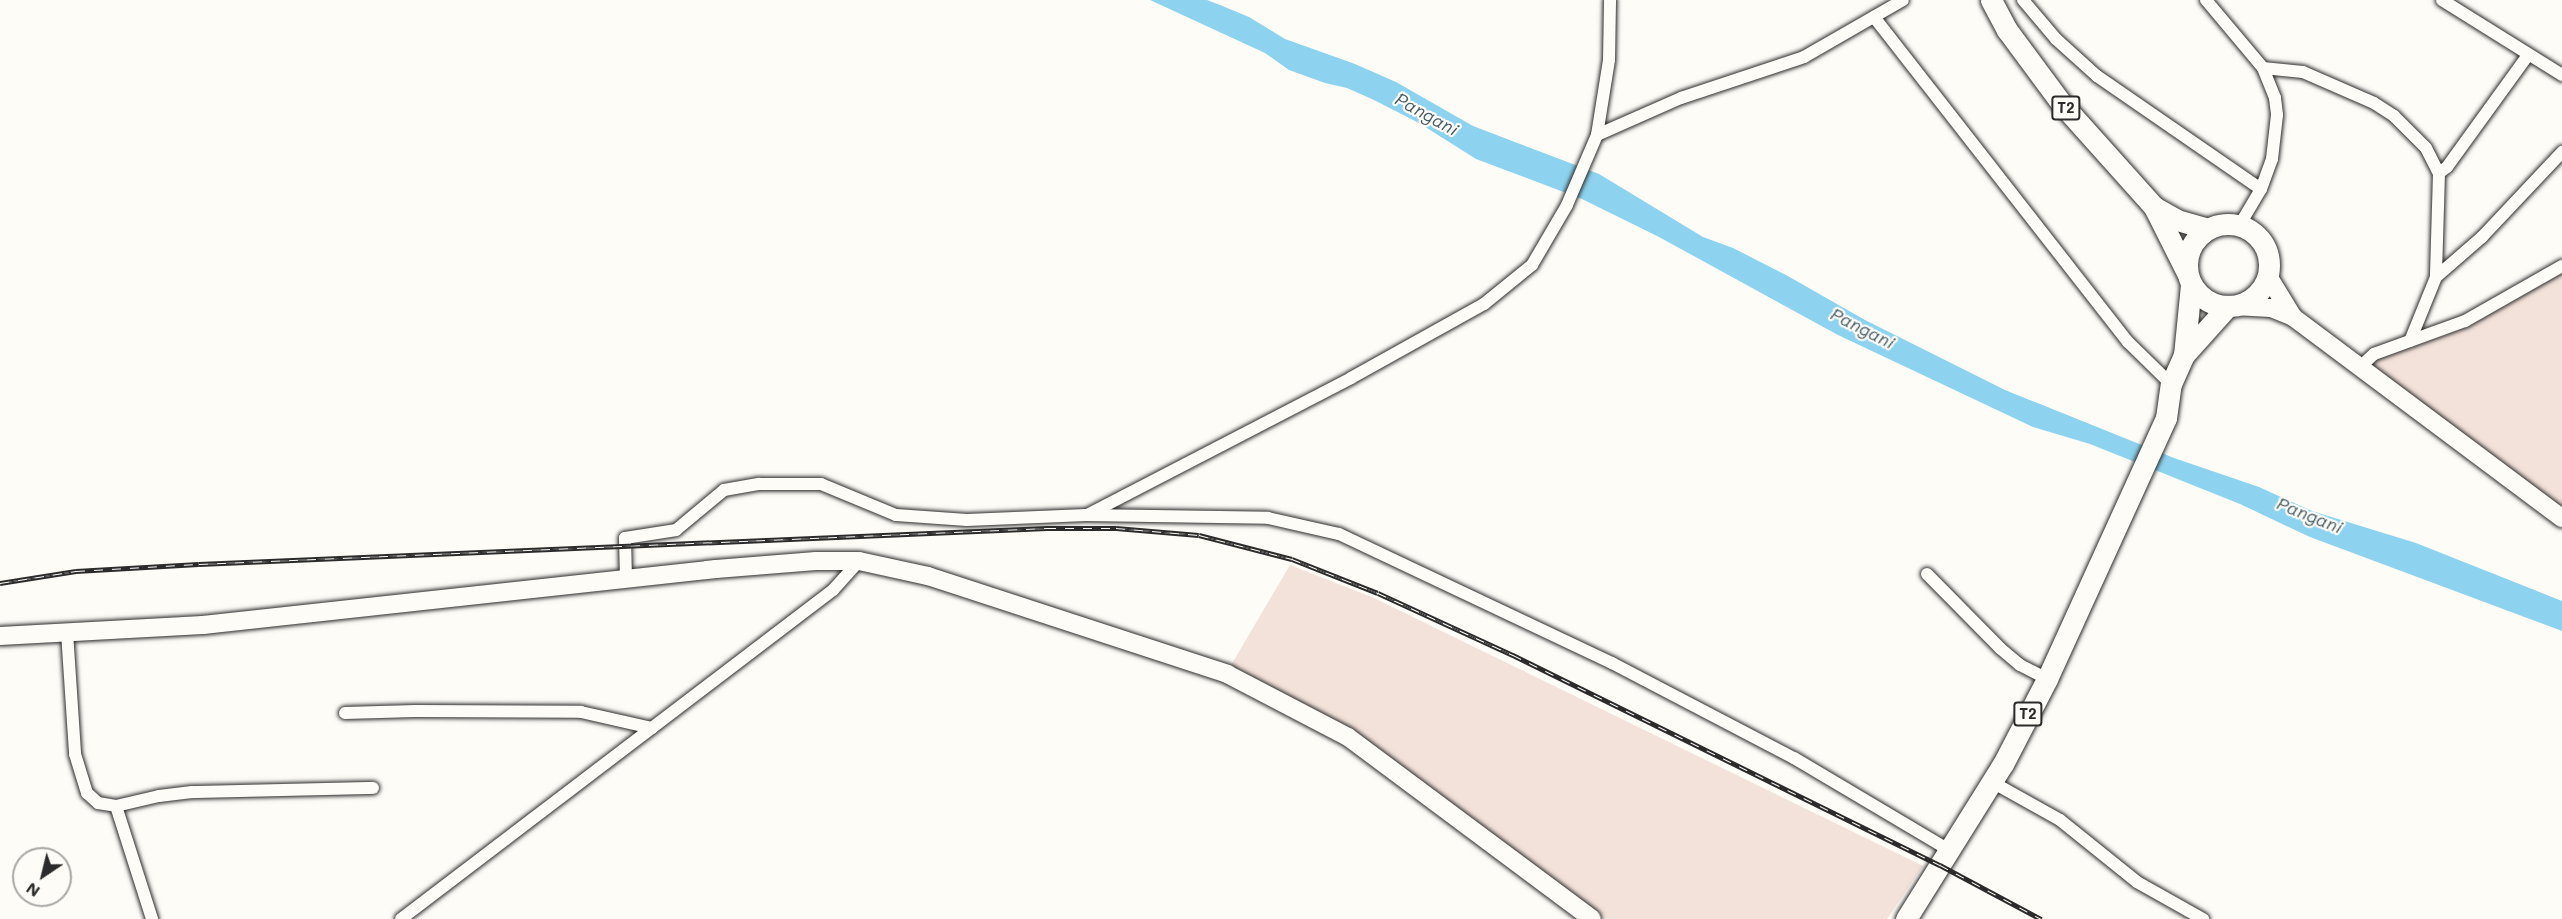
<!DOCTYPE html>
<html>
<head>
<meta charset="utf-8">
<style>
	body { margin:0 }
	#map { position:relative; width:2562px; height:919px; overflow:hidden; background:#fdfcf7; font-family:Mali,sans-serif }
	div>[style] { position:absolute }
	.built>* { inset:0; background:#f3e2da }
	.water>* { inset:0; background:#8dd3ef }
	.roads { filter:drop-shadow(0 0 2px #2b2b2b) drop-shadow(0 0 2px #2b2b2b) }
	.minor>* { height:12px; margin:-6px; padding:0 6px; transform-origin:6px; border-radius:6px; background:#fdfcf7 }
	.secondary>* { height:18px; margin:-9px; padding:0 9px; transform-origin:9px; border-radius:9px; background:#fdfcf7 }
	.trunk>* { height:21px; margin:-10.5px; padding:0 10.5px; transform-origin:10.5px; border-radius:10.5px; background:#fdfcf7 }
	.trunk>.ring { margin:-10.5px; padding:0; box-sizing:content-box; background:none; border:21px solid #fdfcf7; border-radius:50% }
	.rail>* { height:5px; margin-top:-2.5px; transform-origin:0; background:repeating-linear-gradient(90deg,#fdfcf7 0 9px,#2b2b2b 0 18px); box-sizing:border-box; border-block:2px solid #2b2b2b }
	span { translate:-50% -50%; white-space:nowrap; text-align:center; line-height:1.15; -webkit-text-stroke:4.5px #fdfcf7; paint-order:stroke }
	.shield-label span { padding:2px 4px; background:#fdfcf7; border:2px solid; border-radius:4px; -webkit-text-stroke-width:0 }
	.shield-label { font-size:15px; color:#2b2b2b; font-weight:700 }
	.water-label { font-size:18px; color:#485d66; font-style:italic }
	.north { position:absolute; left:12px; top:847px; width:60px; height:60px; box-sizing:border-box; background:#fdfcf7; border:2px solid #a9a8a5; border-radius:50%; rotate:215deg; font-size:16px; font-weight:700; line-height:24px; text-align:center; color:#2b2b2b }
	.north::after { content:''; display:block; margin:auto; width:21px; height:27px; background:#2b2b2b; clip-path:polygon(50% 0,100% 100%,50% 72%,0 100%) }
</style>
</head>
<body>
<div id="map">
	<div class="built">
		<div style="clip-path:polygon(2562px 273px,2562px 509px,2370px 366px,2377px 360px,2468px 327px)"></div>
		<div style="clip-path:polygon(1290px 565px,1374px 598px,1923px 866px,1887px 919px,1605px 919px,1352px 730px,1230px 667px)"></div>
	</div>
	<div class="water">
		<div style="clip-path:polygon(1150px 0,1207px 0,1220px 5px,1249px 17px,1285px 39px,1355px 64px,1396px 82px,1473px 126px,1599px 174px,1703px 237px,1733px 248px,1786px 275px,1865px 320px,2005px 390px,2174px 458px,2259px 487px,2312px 511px,2416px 543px,2562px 601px,2562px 631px,2310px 537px,2240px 504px,2090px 444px,2033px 427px,1838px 335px,1659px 237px,1582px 199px,1476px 159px,1419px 123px,1374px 100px,1347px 88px,1325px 83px,1289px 70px,1265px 53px)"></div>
	</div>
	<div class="roads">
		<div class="minor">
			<div style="left:2023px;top:0;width:51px;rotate:49.8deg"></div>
			<div style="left:2056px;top:39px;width:55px;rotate:42.1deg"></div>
			<div style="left:2097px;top:76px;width:199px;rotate:34.6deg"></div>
			<div style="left:2206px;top:0;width:89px;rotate:50deg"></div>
			<div style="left:2263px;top:68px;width:32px;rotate:68deg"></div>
			<div style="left:2275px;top:98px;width:17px;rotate:83deg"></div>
			<div style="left:2277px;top:115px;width:44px;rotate:96.5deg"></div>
			<div style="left:2272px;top:159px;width:32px;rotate:110deg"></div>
			<div style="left:2261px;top:189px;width:43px;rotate:120.7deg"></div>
			<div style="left:2442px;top:0;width:142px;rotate:32deg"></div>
			<div style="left:1874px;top:17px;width:412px;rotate:52deg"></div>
			<div style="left:2128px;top:342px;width:60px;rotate:44.3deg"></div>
			<div style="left:2263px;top:68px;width:40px;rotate:5.7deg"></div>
			<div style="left:2303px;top:72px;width:77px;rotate:23.6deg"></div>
			<div style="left:2374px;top:103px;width:24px;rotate:33deg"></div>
			<div style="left:2394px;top:116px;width:45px;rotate:45deg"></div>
			<div style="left:2426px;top:148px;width:28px;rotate:63deg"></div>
			<div style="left:2439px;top:173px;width:104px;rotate:91.7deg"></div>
			<div style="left:2436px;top:277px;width:69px;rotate:112.1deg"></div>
			<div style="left:1597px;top:135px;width:92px;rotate:-23.8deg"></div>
			<div style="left:1681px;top:98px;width:130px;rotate:-18.4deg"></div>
			<div style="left:1804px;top:57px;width:114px;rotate:-29.9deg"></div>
			<div style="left:2439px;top:173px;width:10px;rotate:-37deg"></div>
			<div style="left:2447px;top:167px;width:138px;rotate:-54.1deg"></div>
			<div style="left:2436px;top:277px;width:61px;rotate:-41deg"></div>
			<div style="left:2482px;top:237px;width:117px;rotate:-46.7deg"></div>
			<div style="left:2359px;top:368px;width:21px;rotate:-43deg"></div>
			<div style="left:2374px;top:354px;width:97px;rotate:-19.9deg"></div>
			<div style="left:2465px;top:321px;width:112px;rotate:-29.6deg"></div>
			<div style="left:1089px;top:514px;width:295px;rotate:-27.4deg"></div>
			<div style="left:1351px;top:378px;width:152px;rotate:-29.1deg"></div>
			<div style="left:1484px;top:304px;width:62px;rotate:-39.1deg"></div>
			<div style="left:1532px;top:265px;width:69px;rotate:-59.7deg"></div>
			<div style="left:1567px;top:205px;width:76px;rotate:-66.8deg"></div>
			<div style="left:1597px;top:135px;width:76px;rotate:-80.9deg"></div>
			<div style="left:1609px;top:60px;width:60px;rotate:-89deg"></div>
			<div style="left:1927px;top:574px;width:105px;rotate:45.4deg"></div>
			<div style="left:2001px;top:649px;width:25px;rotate:40deg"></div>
			<div style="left:2020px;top:665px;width:30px;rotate:27deg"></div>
			<div style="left:626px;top:579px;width:41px;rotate:-91.4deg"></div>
			<div style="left:625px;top:538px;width:52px;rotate:-8.9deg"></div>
			<div style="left:676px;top:530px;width:62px;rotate:-39.8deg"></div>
			<div style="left:724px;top:490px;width:36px;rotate:-10deg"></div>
			<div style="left:759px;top:484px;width:62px"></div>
			<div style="left:821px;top:484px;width:81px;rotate:22.5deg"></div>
			<div style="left:896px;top:515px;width:71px;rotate:4deg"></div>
			<div style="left:967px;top:520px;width:119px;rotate:-2.4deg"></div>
			<div style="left:1086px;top:515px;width:182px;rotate:0.9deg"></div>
			<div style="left:1268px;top:518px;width:73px;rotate:12.7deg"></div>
			<div style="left:1339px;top:534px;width:302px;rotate:25.3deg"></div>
			<div style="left:1612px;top:663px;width:205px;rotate:27.6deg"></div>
			<div style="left:1794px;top:758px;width:180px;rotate:30.7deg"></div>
			<div style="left:67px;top:632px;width:122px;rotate:86.2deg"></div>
			<div style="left:75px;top:754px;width:41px;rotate:72.9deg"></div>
			<div style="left:87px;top:793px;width:15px;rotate:42deg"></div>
			<div style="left:98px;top:803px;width:18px;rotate:9deg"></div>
			<div style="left:116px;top:806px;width:44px;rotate:-13.1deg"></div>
			<div style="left:159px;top:796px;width:33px;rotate:-7deg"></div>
			<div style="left:192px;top:792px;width:181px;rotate:-1.3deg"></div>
			<div style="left:345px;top:713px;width:70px;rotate:-1.6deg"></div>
			<div style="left:415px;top:711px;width:166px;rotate:0.3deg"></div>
			<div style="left:581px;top:712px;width:73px;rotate:12.7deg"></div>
			<div style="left:1992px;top:782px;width:78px;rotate:29.2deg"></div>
			<div style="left:2060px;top:820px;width:99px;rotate:38.8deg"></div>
			<div style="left:2137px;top:882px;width:76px;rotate:29.3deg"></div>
			<div style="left:116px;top:806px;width:119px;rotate:72.3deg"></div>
			<div style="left:401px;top:919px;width:543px;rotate:-37.29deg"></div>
			<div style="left:833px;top:590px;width:39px;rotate:-48deg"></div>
		</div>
		<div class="secondary">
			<div style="left:2268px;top:276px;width:48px;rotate:58.6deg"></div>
			<div style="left:2234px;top:306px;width:37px;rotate:3deg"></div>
			<div style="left:2271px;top:308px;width:24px;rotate:22deg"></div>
			<div style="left:2293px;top:317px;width:336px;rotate:36.8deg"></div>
			<div style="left:0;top:636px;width:203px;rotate:-3.1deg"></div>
			<div style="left:203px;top:625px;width:516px;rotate:-6.23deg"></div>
			<div style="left:716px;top:569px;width:100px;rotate:-4.6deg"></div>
			<div style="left:816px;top:561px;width:43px"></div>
			<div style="left:859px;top:561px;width:71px;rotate:12.3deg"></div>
			<div style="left:928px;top:576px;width:315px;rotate:18.1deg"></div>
			<div style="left:1227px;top:674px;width:136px;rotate:27.5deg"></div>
			<div style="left:1348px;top:737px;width:304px;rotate:36.7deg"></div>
		</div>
		<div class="trunk">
			<div style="left:1991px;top:0;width:34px;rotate:62deg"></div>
			<div style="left:2007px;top:30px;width:91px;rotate:53.5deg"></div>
			<div style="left:2061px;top:103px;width:140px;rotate:48.2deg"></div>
			<div style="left:2154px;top:207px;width:74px;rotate:63.4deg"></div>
			<div style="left:2154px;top:207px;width:26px;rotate:29deg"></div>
			<div style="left:2177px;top:220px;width:32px;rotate:16deg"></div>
			<div class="ring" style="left:2187px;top:224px;width:61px;height:61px"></div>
			<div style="left:2184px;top:355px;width:70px;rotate:-84.3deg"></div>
			<div style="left:1906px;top:919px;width:183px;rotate:-58deg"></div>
			<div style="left:2003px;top:764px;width:96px;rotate:-62.6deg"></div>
			<div style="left:2047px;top:679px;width:287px;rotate:-65.5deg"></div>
			<div style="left:2166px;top:418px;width:34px;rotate:-82deg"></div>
			<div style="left:2171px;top:384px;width:32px;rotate:-66deg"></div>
			<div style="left:2184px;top:355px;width:66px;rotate:-48.1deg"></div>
		</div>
	</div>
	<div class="rail">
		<div style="left:0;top:583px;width:77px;rotate:-9deg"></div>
		<div style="left:76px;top:571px;width:123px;rotate:-3.3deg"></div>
		<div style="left:199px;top:564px;width:849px;rotate:-2.43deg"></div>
		<div style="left:1047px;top:528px;width:69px"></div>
		<div style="left:1116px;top:528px;width:83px;rotate:4.8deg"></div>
		<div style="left:1199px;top:535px;width:96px;rotate:14.5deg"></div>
		<div style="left:1292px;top:559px;width:92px;rotate:21.6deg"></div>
		<div style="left:1378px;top:593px;width:149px;rotate:24.7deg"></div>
		<div style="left:1513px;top:655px;width:476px;rotate:26.2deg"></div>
		<div style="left:1940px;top:865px;width:115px;rotate:28.1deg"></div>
	</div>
	<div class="shield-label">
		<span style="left:2066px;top:108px">T2</span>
		<span style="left:2028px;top:714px">T2</span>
	</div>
	<div class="water-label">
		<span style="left:1427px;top:114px;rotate:29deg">Pangani</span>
		<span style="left:1863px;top:328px;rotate:27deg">Pangani</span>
		<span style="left:2310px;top:515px;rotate:22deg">Pangani</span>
	</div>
	<div class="north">N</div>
</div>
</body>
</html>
